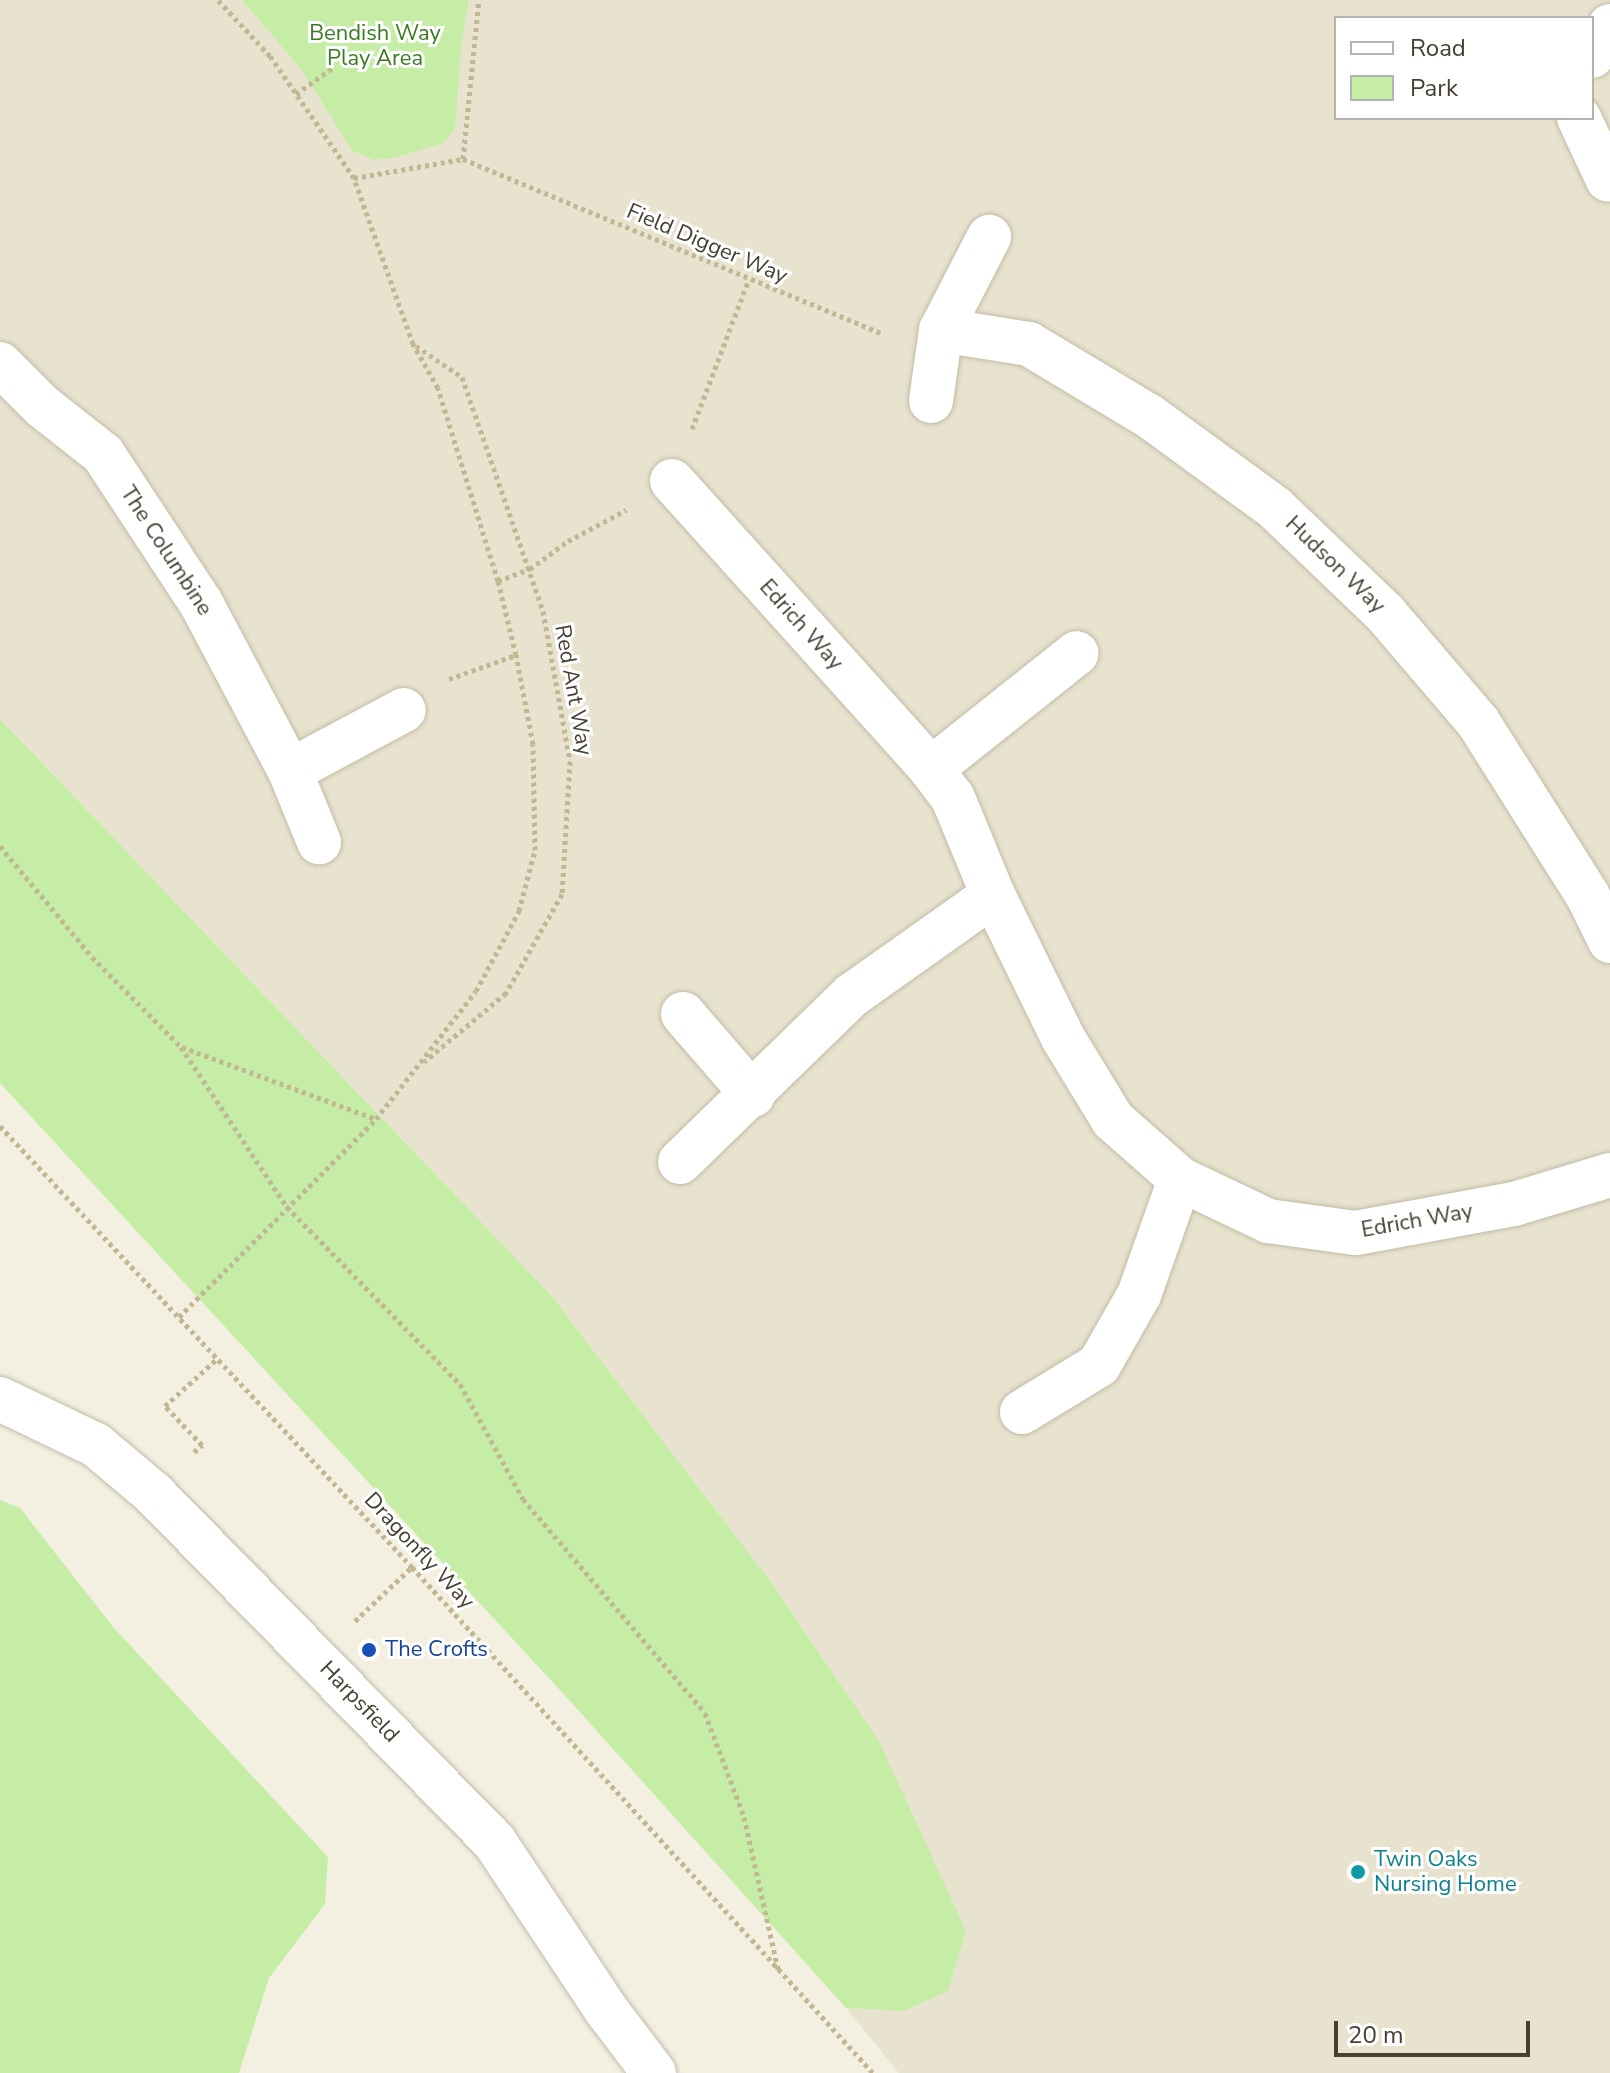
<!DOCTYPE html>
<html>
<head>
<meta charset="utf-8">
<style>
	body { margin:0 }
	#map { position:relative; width:1610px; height:2073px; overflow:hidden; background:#f3f0e2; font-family:"Nunito Sans",sans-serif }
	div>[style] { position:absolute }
	.residential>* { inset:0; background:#e8e3cf }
	.green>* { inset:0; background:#c5eda5 }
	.path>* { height:5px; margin-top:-2.5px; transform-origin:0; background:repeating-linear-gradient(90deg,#c3b793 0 4px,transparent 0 8px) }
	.roads { filter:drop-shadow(0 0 2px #c2bca6) drop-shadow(0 0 2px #c2bca6) }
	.street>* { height:44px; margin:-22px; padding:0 22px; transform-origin:22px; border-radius:22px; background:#fff }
	.dots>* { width:22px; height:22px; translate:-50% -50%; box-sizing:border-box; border:4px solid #fff; border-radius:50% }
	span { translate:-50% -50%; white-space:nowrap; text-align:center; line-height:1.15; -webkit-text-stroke:6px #fff; paint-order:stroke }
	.park-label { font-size:22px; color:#397c1f }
	.street-label { font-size:22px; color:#454032 }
	.transit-label { font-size:22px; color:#164399 }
	.left { translate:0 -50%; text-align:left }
	.culture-label { font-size:22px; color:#0d838f }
	.legend { position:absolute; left:1334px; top:16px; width:260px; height:104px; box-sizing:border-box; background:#fff; border:2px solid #b5b3ad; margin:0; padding:10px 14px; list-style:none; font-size:24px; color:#454032 }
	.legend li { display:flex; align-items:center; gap:16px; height:40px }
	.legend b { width:40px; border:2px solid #b5b3ad }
	.scale { position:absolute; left:1334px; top:2021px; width:196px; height:36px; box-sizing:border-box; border:4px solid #454032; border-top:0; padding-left:10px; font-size:24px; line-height:28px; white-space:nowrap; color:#454032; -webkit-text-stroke:6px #fff; paint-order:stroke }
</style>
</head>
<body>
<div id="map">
	<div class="residential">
		<div style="clip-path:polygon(evenodd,0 0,1610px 0,1610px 2073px,899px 2073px,846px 2008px,904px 2011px,879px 1741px,768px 1578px,550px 1294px,0 719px,0 0,1336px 18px,1592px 18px,1592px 118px,1336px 118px,1336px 18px)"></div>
	</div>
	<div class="green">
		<div style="clip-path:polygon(242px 0,469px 0,461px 47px,455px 129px,443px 143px,397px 157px,373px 160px,352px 150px,301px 69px)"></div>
		<div style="clip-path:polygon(0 719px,550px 1294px,768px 1578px,879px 1741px,966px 1931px,948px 1991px,904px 2011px,846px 2008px,570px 1701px,0 1083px)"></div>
		<div style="clip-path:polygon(0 1500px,20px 1508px,114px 1628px,328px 1857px,325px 1904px,269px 1978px,239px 2073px,0 2073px)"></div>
	</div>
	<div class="path">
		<div style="left:296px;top:94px;width:48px;rotate:-35.7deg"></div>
		<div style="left:463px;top:159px;width:160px;rotate:-84.3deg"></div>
		<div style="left:354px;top:178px;width:111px;rotate:-9.9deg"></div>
		<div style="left:463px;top:159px;width:455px;rotate:22.6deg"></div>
		<div style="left:416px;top:346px;width:55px;rotate:34deg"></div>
		<div style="left:462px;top:377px;width:248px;rotate:70.9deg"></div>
		<div style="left:543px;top:611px;width:152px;rotate:79.8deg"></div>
		<div style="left:570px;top:761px;width:133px;rotate:93.4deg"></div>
		<div style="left:562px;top:894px;width:114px;rotate:119.5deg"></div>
		<div style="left:506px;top:993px;width:107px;rotate:139.9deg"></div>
		<div style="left:692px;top:429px;width:160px;rotate:-69.2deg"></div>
		<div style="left:498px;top:581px;width:34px;rotate:-21deg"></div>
		<div style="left:530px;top:569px;width:47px;rotate:-36.4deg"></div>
		<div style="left:568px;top:541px;width:66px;rotate:-28.1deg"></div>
		<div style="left:449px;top:679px;width:71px;rotate:-19.7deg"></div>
		<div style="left:0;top:846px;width:144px;rotate:50.3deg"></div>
		<div style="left:92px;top:957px;width:127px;rotate:45.3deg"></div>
		<div style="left:181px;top:1047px;width:192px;rotate:56.5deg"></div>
		<div style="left:287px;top:1207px;width:248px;rotate:45.7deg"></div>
		<div style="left:460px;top:1384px;width:131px;rotate:61.3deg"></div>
		<div style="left:523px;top:1499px;width:281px;rotate:49.6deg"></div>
		<div style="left:705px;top:1713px;width:111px;rotate:69.4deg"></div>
		<div style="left:744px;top:1817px;width:156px;rotate:77.4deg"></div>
		<div style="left:182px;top:1047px;width:207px;rotate:20.4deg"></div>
		<div style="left:0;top:1126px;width:604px;rotate:46.95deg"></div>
		<div style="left:412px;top:1567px;width:685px;rotate:47.66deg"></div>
		<div style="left:179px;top:1317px;width:279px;rotate:-45.1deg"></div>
		<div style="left:376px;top:1119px;width:162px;rotate:-52deg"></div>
		<div style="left:476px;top:991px;width:91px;rotate:-61.7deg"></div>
		<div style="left:519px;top:911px;width:63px;rotate:-75.3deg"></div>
		<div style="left:535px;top:850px;width:106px;rotate:-91.1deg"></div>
		<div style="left:533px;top:744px;width:91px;rotate:-100.8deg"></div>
		<div style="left:516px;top:655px;width:76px;rotate:-103.7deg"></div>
		<div style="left:498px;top:581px;width:202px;rotate:-107.3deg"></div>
		<div style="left:438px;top:388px;width:51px;rotate:-119.6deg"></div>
		<div style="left:413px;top:344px;width:176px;rotate:-109.6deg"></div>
		<div style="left:354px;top:178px;width:148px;rotate:-124.5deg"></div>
		<div style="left:270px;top:56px;width:76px;rotate:-132.9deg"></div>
		<div style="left:194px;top:1452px;width:11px;rotate:-41deg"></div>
		<div style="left:202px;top:1445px;width:54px;rotate:-133.5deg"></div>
		<div style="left:165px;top:1406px;width:72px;rotate:-42.2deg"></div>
		<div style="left:355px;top:1621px;width:79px;rotate:-43.5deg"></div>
	</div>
	<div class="roads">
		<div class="street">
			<div style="left:1592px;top:56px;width:35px;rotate:-59deg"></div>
			<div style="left:1579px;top:118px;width:68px;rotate:64.9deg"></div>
			<div style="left:941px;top:330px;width:105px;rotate:-62.7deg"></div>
			<div style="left:0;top:364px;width:59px;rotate:45deg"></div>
			<div style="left:42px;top:406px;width:78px;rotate:38.2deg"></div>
			<div style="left:103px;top:454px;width:178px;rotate:56.7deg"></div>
			<div style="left:201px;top:603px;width:190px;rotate:62.1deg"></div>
			<div style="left:290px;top:771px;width:77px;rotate:67.8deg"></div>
			<div style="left:931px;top:401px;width:72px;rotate:-82deg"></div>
			<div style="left:941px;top:330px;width:89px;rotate:9deg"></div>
			<div style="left:1029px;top:344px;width:140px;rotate:31deg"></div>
			<div style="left:1149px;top:416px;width:156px;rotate:36.1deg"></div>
			<div style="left:1275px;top:508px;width:151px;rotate:43.7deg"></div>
			<div style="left:1384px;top:612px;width:145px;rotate:49.5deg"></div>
			<div style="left:1478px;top:722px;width:206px;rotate:57.7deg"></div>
			<div style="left:1588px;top:896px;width:50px;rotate:63.9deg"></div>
			<div style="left:672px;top:481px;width:387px;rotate:48deg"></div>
			<div style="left:931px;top:769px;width:36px;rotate:53deg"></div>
			<div style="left:953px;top:798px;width:105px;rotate:67.6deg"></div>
			<div style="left:993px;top:895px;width:159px;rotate:63.9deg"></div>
			<div style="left:1063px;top:1038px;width:96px;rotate:58.6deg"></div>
			<div style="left:1113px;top:1120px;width:89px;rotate:41.4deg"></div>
			<div style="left:1180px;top:1179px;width:98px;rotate:25.5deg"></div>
			<div style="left:1268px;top:1221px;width:89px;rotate:7.8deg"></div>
			<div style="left:1356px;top:1233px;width:161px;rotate:-10.4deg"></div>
			<div style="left:1514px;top:1204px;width:100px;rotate:-16.8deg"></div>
			<div style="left:931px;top:769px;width:186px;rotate:-38.5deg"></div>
			<div style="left:290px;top:771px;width:129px;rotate:-28.2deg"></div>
			<div style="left:683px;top:1014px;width:107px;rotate:49.2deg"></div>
			<div style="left:680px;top:1162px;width:240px;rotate:-44.2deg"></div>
			<div style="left:852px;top:995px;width:173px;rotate:-35.3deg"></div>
			<div style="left:0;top:1399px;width:106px;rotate:25.6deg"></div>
			<div style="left:96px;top:1445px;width:76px;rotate:40.2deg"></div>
			<div style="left:154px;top:1494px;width:486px;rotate:45.6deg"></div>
			<div style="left:494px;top:1841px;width:204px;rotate:56.4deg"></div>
			<div style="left:607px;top:2011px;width:78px;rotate:52.8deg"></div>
			<div style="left:1022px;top:1412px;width:90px;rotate:-31.4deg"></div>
			<div style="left:1099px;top:1365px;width:81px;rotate:-60.3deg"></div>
			<div style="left:1139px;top:1295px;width:123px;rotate:-70.5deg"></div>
		</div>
	</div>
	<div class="dots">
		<div style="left:369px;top:1650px;background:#1a4fb4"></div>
		<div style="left:1358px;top:1872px;background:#0f9aa8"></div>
	</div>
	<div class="park-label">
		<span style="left:375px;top:46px">Bendish Way<br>Play Area</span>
	</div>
	<div class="street-label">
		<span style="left:707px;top:244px;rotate:23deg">Field Digger Way</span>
		<span style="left:166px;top:551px;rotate:57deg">The Columbine</span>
		<span style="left:1335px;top:565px;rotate:44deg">Hudson Way</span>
		<span style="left:801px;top:625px;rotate:48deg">Edrich Way</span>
		<span style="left:573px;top:690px;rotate:80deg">Red Ant Way</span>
		<span style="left:1417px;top:1221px;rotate:-10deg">Edrich Way</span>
		<span style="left:419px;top:1551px;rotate:47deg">Dragonfly Way</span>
		<span style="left:359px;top:1702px;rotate:46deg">Harpsfield</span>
	</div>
	<div class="transit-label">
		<span class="left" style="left:385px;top:1650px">The Crofts</span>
	</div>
	<div class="culture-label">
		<span class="left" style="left:1374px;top:1872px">Twin Oaks<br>Nursing Home</span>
	</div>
	<ul class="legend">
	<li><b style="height:10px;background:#fff"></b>Road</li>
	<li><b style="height:22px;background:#c5eda5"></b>Park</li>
	</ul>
	<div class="scale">20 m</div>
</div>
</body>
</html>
